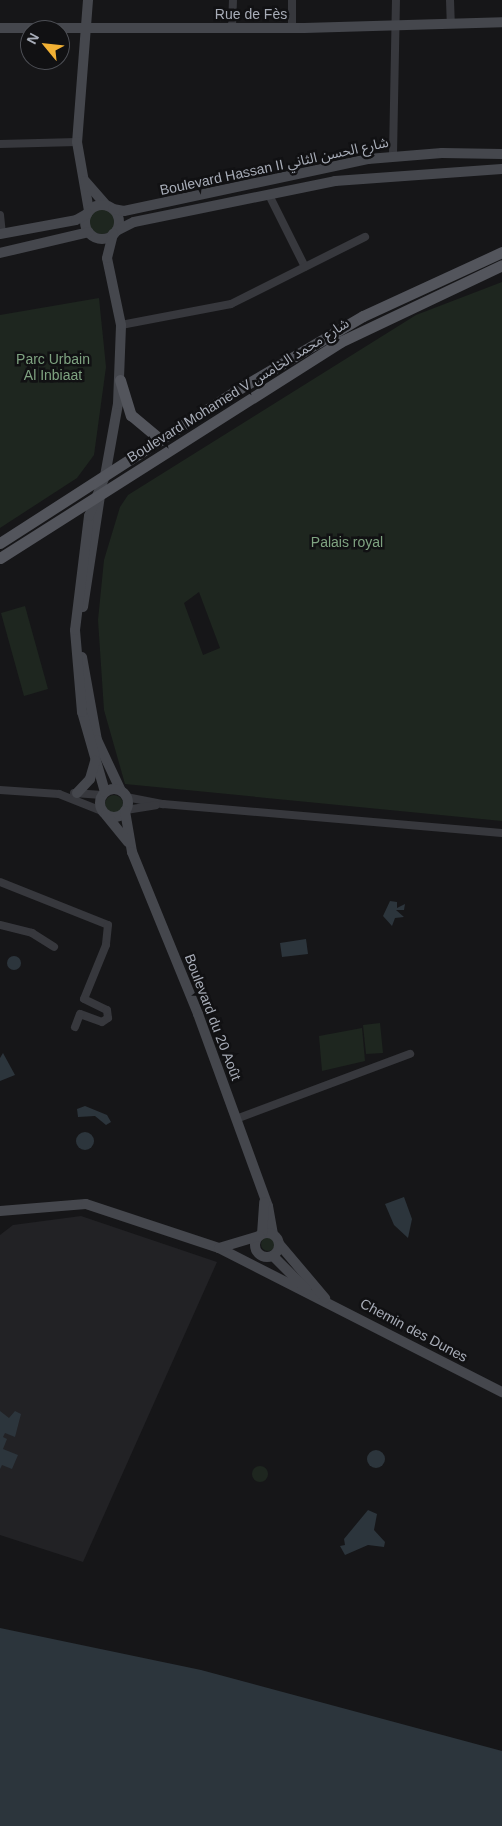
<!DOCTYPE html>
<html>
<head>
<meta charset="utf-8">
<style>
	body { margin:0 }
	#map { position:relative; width:502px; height:1826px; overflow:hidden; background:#161618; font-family:Helvetica,"Noto Sans Arabic",sans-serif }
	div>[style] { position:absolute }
	.built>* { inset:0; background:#222225 }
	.green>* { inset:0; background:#1e261f }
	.round { border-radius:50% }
	.water>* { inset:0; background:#2c353c }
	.street>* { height:8px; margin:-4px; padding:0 4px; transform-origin:4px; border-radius:4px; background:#37383d }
	.secondary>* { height:10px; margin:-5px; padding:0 5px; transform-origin:5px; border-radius:5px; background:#45474d }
	.secondary>.ring { margin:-5px; padding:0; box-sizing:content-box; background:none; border:10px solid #45474d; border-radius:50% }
	.primary>* { height:11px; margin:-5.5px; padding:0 5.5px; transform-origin:5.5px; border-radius:5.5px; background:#53555c }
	span { translate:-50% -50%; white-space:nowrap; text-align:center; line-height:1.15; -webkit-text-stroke:5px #111113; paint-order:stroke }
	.street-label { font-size:14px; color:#a8adb8 }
	.park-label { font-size:14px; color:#7fa381 }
	.north { position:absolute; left:20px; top:20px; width:50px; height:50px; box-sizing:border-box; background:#111113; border:1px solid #4d4f55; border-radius:50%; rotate:298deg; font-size:14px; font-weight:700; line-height:20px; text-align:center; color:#a8adb8 }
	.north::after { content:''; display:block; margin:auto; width:18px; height:22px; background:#f2b134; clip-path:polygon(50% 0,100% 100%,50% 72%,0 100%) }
</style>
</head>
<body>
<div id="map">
	<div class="built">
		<div style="clip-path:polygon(81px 1216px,217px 1262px,83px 1562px,0 1535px,0 1235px,13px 1225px)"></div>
	</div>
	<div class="green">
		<div class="round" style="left:89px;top:208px;width:26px;height:26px"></div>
		<div style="clip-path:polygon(evenodd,502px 282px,502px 821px,125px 784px,104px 710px,98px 620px,104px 560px,120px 507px,128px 495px,416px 315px,502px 282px,199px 592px,220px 648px,203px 655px,184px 603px,199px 592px)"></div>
		<div style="clip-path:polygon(99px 298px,106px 367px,94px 455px,77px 478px,0 528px,0 315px)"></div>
		<div style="clip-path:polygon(25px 606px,48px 689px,24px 696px,1px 613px)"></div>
		<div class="round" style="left:105px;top:795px;width:18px;height:18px"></div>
		<div style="clip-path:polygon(380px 1023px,383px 1053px,366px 1054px,363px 1025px)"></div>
		<div style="clip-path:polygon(362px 1028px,365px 1061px,322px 1071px,319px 1036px)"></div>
		<div class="round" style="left:261px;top:1237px;width:14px;height:14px"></div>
		<div class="round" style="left:252px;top:1466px;width:16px;height:16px"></div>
	</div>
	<div class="water">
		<div style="clip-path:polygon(390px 901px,397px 902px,397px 908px,405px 904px,404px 910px,396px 910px,404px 917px,395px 918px,392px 926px,383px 916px)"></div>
		<div style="clip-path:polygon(306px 939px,308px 954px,282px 957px,280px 943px)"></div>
		<div class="round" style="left:7px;top:956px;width:14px;height:14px"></div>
		<div style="clip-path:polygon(3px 1053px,15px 1075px,0 1081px,0 1058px)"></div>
		<div style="clip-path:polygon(85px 1106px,107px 1115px,111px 1122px,106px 1125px,95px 1116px,78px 1117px,77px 1109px)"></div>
		<div class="round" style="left:76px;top:1132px;width:18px;height:18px"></div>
		<div style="clip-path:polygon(404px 1197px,412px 1219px,408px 1238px,394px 1225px,385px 1204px)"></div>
		<div style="clip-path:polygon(0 1411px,9px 1418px,15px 1411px,21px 1414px,15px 1437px,5px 1433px,3px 1437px,7px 1439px,3px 1449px,18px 1455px,12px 1469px,2px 1465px,0 1469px)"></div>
		<div class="round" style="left:367px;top:1450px;width:18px;height:18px"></div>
		<div style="clip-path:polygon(368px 1510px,377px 1514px,374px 1530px,385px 1542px,384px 1547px,368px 1545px,345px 1555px,340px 1546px,345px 1545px,344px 1539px)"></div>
		<div style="clip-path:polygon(0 1628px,201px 1670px,502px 1751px,502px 1826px,0 1826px)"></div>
	</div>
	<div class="street">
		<div style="left:292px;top:0;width:28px;rotate:90deg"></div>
		<div style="left:450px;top:0;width:23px;rotate:88deg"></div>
		<div style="left:232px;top:28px;width:28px;rotate:-88deg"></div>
		<div style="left:0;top:144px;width:77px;rotate:-1.5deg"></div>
		<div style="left:393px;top:155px;width:155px;rotate:-88.9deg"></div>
		<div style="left:270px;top:197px;width:78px;rotate:63.4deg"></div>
		<div style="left:0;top:215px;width:18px;rotate:84deg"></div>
		<div style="left:121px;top:325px;width:112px;rotate:-10.8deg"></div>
		<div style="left:231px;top:304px;width:150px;rotate:-26.6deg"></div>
		<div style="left:0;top:790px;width:59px;rotate:3.9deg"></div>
		<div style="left:59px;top:794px;width:46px;rotate:21.6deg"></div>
		<div style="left:74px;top:793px;width:28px;rotate:4deg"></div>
		<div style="left:126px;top:797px;width:38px;rotate:11deg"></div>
		<div style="left:163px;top:804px;width:340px;rotate:4.9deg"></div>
		<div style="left:126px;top:810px;width:30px;rotate:-9deg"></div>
		<div style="left:0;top:882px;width:116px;rotate:21.7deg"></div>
		<div style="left:108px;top:925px;width:20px;rotate:96deg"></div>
		<div style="left:106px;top:945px;width:58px;rotate:112.2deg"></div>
		<div style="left:84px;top:999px;width:25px;rotate:26deg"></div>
		<div style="left:107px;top:1010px;width:8px;rotate:83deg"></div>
		<div style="left:108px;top:1018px;width:7px;rotate:146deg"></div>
		<div style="left:102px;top:1022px;width:23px;rotate:-160deg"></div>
		<div style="left:80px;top:1014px;width:14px;rotate:111deg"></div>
		<div style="left:0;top:925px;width:33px;rotate:14deg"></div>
		<div style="left:32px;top:933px;width:26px;rotate:32deg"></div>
		<div style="left:236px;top:1119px;width:186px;rotate:-20.5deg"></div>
	</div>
	<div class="secondary">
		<div style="left:88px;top:0;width:142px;rotate:94.4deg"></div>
		<div style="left:77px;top:142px;width:70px;rotate:80.1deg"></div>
		<div style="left:0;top:28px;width:304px"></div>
		<div style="left:304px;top:28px;width:198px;rotate:-1.7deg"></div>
		<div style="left:85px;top:181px;width:32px;rotate:49deg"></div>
		<div class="ring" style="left:85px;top:205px;width:24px;height:24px"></div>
		<div style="left:113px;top:209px;width:11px;rotate:10deg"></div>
		<div style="left:124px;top:211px;width:249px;rotate:-12deg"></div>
		<div style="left:368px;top:159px;width:74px;rotate:-4.6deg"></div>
		<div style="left:442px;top:153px;width:60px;rotate:1deg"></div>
		<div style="left:116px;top:231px;width:20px;rotate:-27deg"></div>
		<div style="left:134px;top:222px;width:205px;rotate:-11.5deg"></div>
		<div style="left:335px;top:181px;width:167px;rotate:-4.1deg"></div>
		<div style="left:0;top:234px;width:77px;rotate:-10.4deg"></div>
		<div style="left:76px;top:220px;width:13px;rotate:-29deg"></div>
		<div style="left:0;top:253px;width:91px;rotate:-13.3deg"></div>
		<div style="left:83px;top:607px;width:112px;rotate:-81.3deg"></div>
		<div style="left:82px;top:657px;width:84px;rotate:79.8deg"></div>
		<div style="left:97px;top:740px;width:56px;rotate:64.8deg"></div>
		<div class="ring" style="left:100px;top:789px;width:18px;height:18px"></div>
		<div style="left:105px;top:792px;width:83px;rotate:-106deg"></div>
		<div style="left:82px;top:712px;width:82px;rotate:-94.9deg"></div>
		<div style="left:75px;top:630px;width:115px;rotate:-83deg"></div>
		<div style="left:89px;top:516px;width:43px;rotate:-68.2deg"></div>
		<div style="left:105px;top:476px;width:73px;rotate:-79.8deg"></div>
		<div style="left:118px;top:404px;width:79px;rotate:-87.8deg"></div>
		<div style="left:121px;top:325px;width:68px;rotate:-101.8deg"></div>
		<div style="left:107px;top:258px;width:25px;rotate:-76deg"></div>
		<div style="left:77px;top:793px;width:19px;rotate:-47deg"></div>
		<div style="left:90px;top:779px;width:19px;rotate:-74deg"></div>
		<div style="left:125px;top:811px;width:42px;rotate:80.3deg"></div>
		<div style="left:132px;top:852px;width:175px;rotate:67.8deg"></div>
		<div style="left:198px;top:1014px;width:204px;rotate:70deg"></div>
		<div style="left:268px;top:1206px;width:28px;rotate:80deg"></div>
		<div style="left:106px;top:815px;width:35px;rotate:51deg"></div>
		<div style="left:0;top:1211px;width:86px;rotate:-4.7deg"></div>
		<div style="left:86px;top:1204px;width:140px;rotate:18.3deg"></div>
		<div style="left:219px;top:1248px;width:318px;rotate:27deg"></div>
		<div class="ring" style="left:255px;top:1233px;width:14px;height:14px"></div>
		<div style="left:262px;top:1234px;width:32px;rotate:-86deg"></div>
		<div style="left:280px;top:1245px;width:70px;rotate:49.7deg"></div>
		<div style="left:219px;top:1248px;width:42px;rotate:-16.7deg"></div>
		<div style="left:273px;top:1256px;width:47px;rotate:45deg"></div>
	</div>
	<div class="primary">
		<div style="left:120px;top:380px;width:37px;rotate:73deg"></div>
		<div style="left:131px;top:415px;width:39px;rotate:40deg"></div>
		<div style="left:0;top:543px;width:290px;rotate:-32.8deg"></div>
		<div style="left:244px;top:386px;width:138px;rotate:-30.5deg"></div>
		<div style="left:363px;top:316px;width:153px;rotate:-24.7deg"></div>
		<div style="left:0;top:558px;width:403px;rotate:-32.4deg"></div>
		<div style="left:340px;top:342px;width:179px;rotate:-25.4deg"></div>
	</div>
	<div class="street-label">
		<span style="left:251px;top:14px">Rue de Fès</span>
		<span style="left:274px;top:166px;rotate:-12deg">Boulevard Hassan II شارع الحسن الثاني</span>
		<span style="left:238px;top:390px;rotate:-32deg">Boulevard Mohamed V شارع محمد الخامس</span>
		<span style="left:213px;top:1017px;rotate:69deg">Boulevard du 20 Août</span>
		<span style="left:414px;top:1330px;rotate:28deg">Chemin des Dunes</span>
	</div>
	<div class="park-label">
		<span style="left:53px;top:367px">Parc Urbain<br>Al Inbiaat</span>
		<span style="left:347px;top:542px">Palais royal</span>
	</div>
	<div class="north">N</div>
</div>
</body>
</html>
